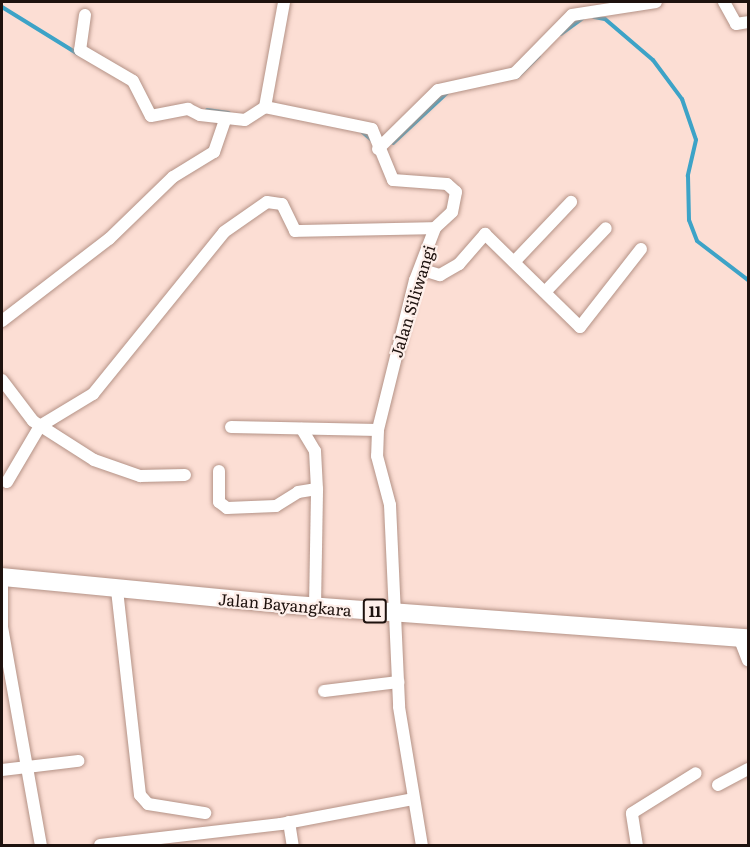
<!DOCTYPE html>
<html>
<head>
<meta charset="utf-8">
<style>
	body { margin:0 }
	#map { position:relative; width:750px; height:847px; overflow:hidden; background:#fcded4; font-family:Literata,serif }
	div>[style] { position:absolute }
	.stream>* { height:4px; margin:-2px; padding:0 2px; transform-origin:2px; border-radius:2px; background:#3da3c7 }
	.roads { filter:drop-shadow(0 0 2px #b49286) drop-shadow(0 0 2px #b49286) }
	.minor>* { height:12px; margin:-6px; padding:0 6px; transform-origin:6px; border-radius:6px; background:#fff }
	.highway>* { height:18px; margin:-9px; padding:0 9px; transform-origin:9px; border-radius:9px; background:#fff }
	span { translate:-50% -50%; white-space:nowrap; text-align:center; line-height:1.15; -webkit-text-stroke:4.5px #feefea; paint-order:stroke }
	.shield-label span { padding:2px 4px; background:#feefea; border:2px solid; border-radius:4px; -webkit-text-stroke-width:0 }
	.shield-label { font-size:15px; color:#1e120e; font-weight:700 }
	.street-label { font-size:16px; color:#1e120e }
	.frame { position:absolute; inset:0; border:3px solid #1e120e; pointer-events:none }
</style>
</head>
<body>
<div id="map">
	<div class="stream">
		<div style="left:2px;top:7px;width:89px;rotate:31.7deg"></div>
		<div style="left:594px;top:17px;width:11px;rotate:10deg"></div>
		<div style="left:605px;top:19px;width:63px;rotate:40.5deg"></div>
		<div style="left:653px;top:60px;width:49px;rotate:53.4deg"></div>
		<div style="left:682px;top:99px;width:43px;rotate:71.1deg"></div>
		<div style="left:696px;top:140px;width:37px;rotate:103deg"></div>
		<div style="left:688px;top:176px;width:44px;rotate:88.7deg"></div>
		<div style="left:689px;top:220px;width:22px;rotate:69deg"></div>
		<div style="left:697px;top:241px;width:64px;rotate:37.4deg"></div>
		<div style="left:561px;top:34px;width:29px;rotate:-36deg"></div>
		<div style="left:517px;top:77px;width:30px;rotate:-44deg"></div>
		<div style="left:207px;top:110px;width:22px;rotate:8deg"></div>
		<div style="left:360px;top:130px;width:17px;rotate:40deg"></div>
		<div style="left:393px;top:143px;width:76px;rotate:-42.9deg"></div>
	</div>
	<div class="roads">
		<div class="minor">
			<div style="left:724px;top:2px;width:25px;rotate:61deg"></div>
			<div style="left:736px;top:24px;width:12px;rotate:-9deg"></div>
			<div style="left:85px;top:15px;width:35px;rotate:98deg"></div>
			<div style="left:80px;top:50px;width:61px;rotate:30.3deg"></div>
			<div style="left:133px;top:81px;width:39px;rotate:63deg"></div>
			<div style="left:151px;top:116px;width:38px;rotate:-11deg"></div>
			<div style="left:188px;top:109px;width:13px;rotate:27deg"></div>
			<div style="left:200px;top:115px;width:45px;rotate:6.3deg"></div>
			<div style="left:245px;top:120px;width:24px;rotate:-33deg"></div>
			<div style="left:265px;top:107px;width:109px;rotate:11.6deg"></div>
			<div style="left:372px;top:129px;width:55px;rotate:67.6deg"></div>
			<div style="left:393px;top:180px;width:54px;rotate:4.2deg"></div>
			<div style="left:447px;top:184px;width:12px;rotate:42deg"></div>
			<div style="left:456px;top:192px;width:20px;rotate:101deg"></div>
			<div style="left:452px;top:212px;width:23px;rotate:137deg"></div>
			<div style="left:435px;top:228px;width:56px;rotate:111deg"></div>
			<div style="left:415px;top:280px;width:154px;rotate:103.9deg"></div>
			<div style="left:378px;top:430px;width:26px;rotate:92deg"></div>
			<div style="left:377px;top:456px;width:51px;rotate:75.1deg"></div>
			<div style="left:390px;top:505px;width:202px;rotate:87.4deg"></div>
			<div style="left:399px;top:707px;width:141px;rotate:80.6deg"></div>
			<div style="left:265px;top:107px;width:107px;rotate:-79.7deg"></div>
			<div style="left:378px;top:149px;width:84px;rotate:-44.5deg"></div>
			<div style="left:438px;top:90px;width:79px;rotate:-12.4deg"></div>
			<div style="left:515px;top:73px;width:81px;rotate:-45.5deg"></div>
			<div style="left:572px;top:15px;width:85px;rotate:-8.8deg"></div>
			<div style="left:514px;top:262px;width:83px;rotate:-46.5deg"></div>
			<div style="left:420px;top:269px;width:21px;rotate:17deg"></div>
			<div style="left:440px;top:275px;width:22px;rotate:-30deg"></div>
			<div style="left:459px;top:264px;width:40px;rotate:-49deg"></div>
			<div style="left:485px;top:234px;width:133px;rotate:44.4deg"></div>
			<div style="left:580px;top:327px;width:99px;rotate:-52deg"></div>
			<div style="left:545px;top:292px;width:88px;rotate:-46.4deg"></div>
			<div style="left:2px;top:321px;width:135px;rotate:-37.5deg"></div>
			<div style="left:109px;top:239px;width:89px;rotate:-44.1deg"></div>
			<div style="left:173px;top:177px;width:48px;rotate:-31.4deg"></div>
			<div style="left:214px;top:152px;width:36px;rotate:-71deg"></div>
			<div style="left:2px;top:380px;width:51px;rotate:52.9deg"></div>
			<div style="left:33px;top:421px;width:72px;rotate:32.6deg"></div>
			<div style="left:94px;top:460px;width:49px;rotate:19.2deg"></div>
			<div style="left:140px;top:476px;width:45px;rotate:-1.3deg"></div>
			<div style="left:231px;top:427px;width:147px;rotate:1.2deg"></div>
			<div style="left:219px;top:471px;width:31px;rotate:90deg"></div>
			<div style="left:219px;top:502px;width:10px;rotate:37deg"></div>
			<div style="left:227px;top:508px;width:49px;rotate:-2.3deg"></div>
			<div style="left:276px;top:506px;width:26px;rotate:-32deg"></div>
			<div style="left:298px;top:492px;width:19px;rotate:-9deg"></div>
			<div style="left:317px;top:489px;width:38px;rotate:-93deg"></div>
			<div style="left:315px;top:451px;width:26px;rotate:-121deg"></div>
			<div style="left:7px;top:482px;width:65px;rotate:-59.5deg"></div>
			<div style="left:40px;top:426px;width:62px;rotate:-31.1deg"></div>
			<div style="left:93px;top:394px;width:208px;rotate:-51deg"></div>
			<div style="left:224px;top:232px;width:52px;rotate:-34.9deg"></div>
			<div style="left:267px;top:202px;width:15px;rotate:8deg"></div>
			<div style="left:282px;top:204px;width:30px;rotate:64deg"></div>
			<div style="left:295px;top:231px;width:140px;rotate:-1.2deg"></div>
			<div style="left:2px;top:577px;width:50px;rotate:90deg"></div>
			<div style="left:2px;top:627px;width:222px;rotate:79.9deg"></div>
			<div style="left:117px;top:590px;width:206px;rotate:83.6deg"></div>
			<div style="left:140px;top:795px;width:12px;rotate:48deg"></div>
			<div style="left:148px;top:804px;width:58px;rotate:9deg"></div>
			<div style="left:315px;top:607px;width:118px;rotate:-89deg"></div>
			<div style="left:739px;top:637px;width:25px;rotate:69deg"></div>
			<div style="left:324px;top:691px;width:75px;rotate:-6.9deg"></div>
			<div style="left:2px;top:770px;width:77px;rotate:-6.8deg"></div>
			<div style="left:718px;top:785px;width:34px;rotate:-28deg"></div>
			<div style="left:289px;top:822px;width:24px;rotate:81deg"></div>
			<div style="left:100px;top:845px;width:182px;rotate:-6.6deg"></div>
			<div style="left:281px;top:824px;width:134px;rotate:-10.7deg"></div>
			<div style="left:637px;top:846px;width:33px;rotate:-99deg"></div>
			<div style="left:632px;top:813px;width:75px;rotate:-32deg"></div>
		</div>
		<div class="highway">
			<div style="left:2px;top:577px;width:279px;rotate:5.5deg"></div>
			<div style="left:280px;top:604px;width:469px;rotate:4.2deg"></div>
		</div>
	</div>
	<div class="shield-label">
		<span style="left:375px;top:611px">11</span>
	</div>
	<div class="street-label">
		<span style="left:412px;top:301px;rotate:-73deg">Jalan Siliwangi</span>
		<span style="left:285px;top:604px;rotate:5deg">Jalan Bayangkara</span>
	</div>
	<div class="frame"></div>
</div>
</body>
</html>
